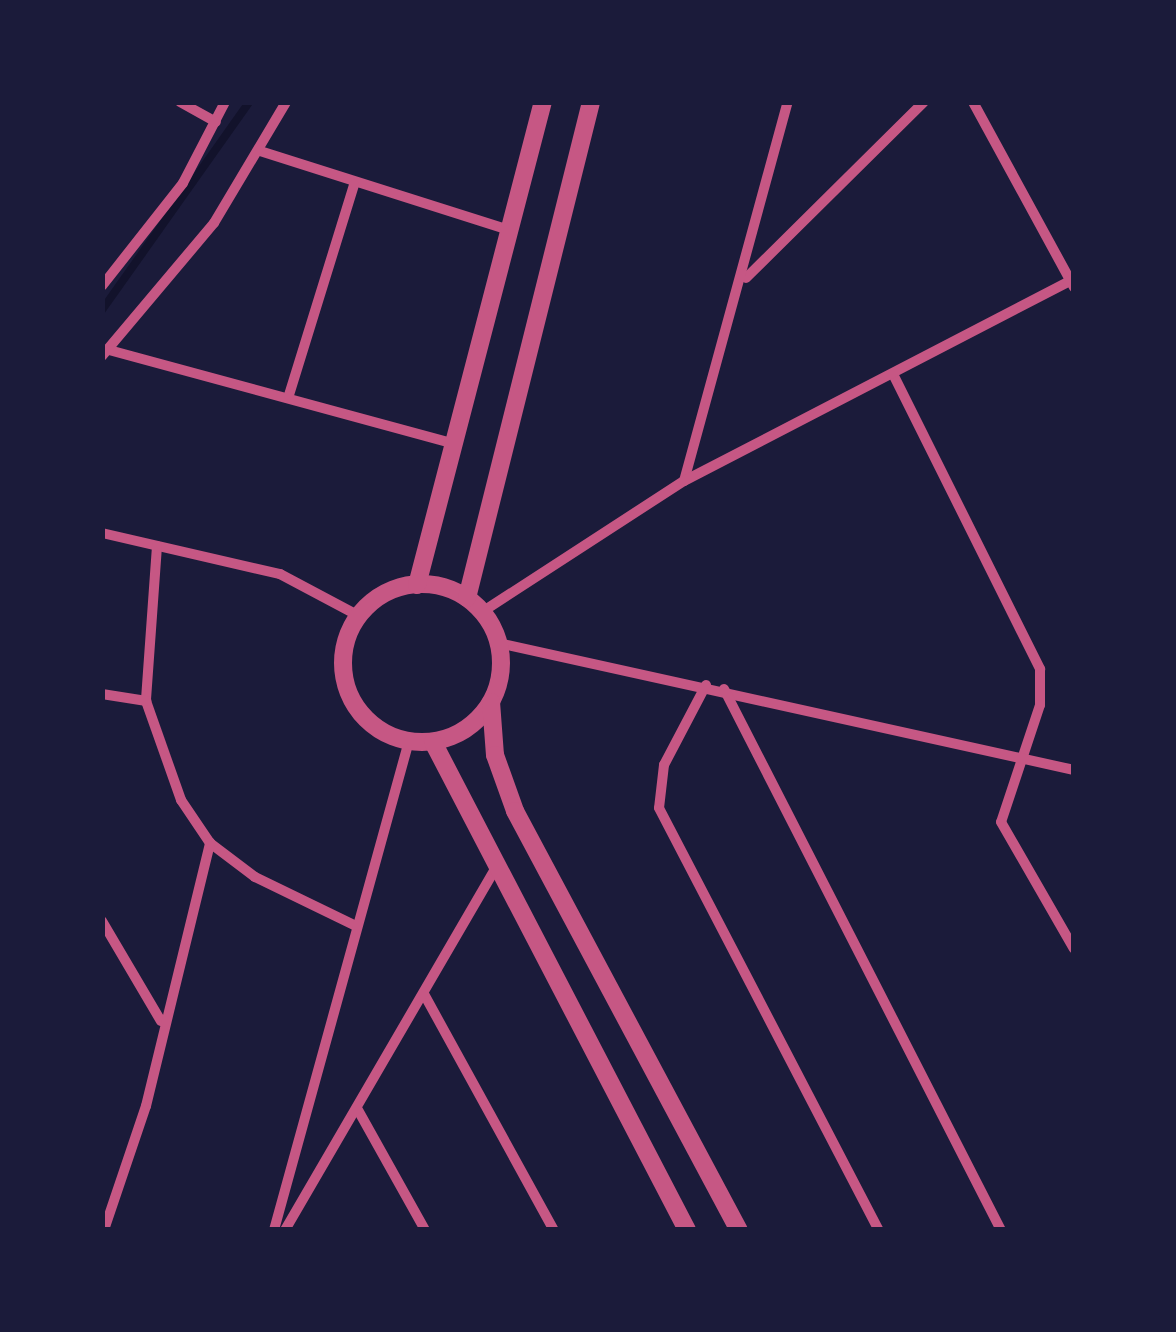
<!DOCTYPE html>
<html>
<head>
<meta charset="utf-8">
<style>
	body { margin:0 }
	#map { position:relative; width:1176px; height:1332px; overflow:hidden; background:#1b1b3a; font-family:"Space Grotesk",sans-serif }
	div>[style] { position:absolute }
	.stream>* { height:8px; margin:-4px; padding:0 4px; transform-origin:4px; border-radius:4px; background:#12122b }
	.minor>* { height:10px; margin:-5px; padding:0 5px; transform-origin:5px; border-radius:5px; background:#c65784 }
	.tertiary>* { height:18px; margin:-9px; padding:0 9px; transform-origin:9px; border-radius:9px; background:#c65784 }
	.tertiary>.ring { margin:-9px; padding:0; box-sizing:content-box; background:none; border:18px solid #c65784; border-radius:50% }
	span { translate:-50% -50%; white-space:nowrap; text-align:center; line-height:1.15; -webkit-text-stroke:8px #1b1b3a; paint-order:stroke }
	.frame { position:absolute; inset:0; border:105px solid #1b1b3a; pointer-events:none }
</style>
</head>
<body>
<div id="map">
	<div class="stream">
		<div style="left:102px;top:310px;width:255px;rotate:-54.7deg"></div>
	</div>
	<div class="minor">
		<div style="left:180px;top:102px;width:41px;rotate:29.1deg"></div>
		<div style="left:973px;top:102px;width:211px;rotate:61.4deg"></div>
		<div style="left:260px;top:151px;width:261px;rotate:17.6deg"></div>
		<div style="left:746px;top:278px;width:250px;rotate:-44.7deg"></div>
		<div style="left:102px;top:286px;width:131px;rotate:-51.8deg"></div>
		<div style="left:183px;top:183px;width:91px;rotate:-62.6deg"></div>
		<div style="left:109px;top:350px;width:359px;rotate:15.2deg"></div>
		<div style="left:102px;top:356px;width:174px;rotate:-49.9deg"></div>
		<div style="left:214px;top:223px;width:141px;rotate:-59.2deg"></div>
		<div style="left:893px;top:374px;width:330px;rotate:63.5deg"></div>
		<div style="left:1040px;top:669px;width:36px;rotate:90deg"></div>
		<div style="left:1040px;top:705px;width:123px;rotate:108.4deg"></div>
		<div style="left:1001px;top:822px;width:146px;rotate:60.1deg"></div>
		<div style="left:289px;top:395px;width:220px;rotate:-72.8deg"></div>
		<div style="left:684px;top:481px;width:393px;rotate:-74.7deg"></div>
		<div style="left:102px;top:533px;width:183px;rotate:13deg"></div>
		<div style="left:280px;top:574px;width:89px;rotate:28deg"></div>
		<div style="left:157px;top:546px;width:155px;rotate:94.1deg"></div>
		<div style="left:146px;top:701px;width:105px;rotate:70.5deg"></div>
		<div style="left:181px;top:800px;width:52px;rotate:56deg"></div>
		<div style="left:210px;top:843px;width:56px;rotate:37.1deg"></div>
		<div style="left:255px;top:877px;width:110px;rotate:25.9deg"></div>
		<div style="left:482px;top:612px;width:241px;rotate:-33deg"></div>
		<div style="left:684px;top:481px;width:439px;rotate:-27.4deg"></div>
		<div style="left:498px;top:643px;width:590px;rotate:12.43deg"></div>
		<div style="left:706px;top:685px;width:90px;rotate:117.7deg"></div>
		<div style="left:664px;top:765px;width:43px;rotate:96.6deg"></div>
		<div style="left:659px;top:808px;width:476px;rotate:62.5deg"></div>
		<div style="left:724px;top:689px;width:608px;rotate:62.89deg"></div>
		<div style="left:102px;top:694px;width:45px;rotate:9deg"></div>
		<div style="left:102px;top:921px;width:116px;rotate:59.5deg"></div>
		<div style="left:424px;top:994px;width:269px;rotate:61.2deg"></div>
		<div style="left:358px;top:1110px;width:137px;rotate:60.8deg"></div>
		<div style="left:104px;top:1230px;width:131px;rotate:-71.3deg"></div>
		<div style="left:146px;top:1106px;width:271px;rotate:-76.3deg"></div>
		<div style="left:274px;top:1230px;width:507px;rotate:-74.57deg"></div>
		<div style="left:285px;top:1230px;width:419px;rotate:-59.8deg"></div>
	</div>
	<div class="tertiary">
		<div class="ring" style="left:343px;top:584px;width:140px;height:140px"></div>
		<div style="left:417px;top:585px;width:499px;rotate:-75.4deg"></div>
		<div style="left:467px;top:598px;width:511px;rotate:-75.96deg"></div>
		<div style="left:491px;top:702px;width:53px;rotate:85.7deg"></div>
		<div style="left:495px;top:755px;width:59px;rotate:70.3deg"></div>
		<div style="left:515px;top:811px;width:475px;rotate:61.9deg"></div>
		<div style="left:433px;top:742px;width:550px;rotate:62.5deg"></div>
	</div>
	<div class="frame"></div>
</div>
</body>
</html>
